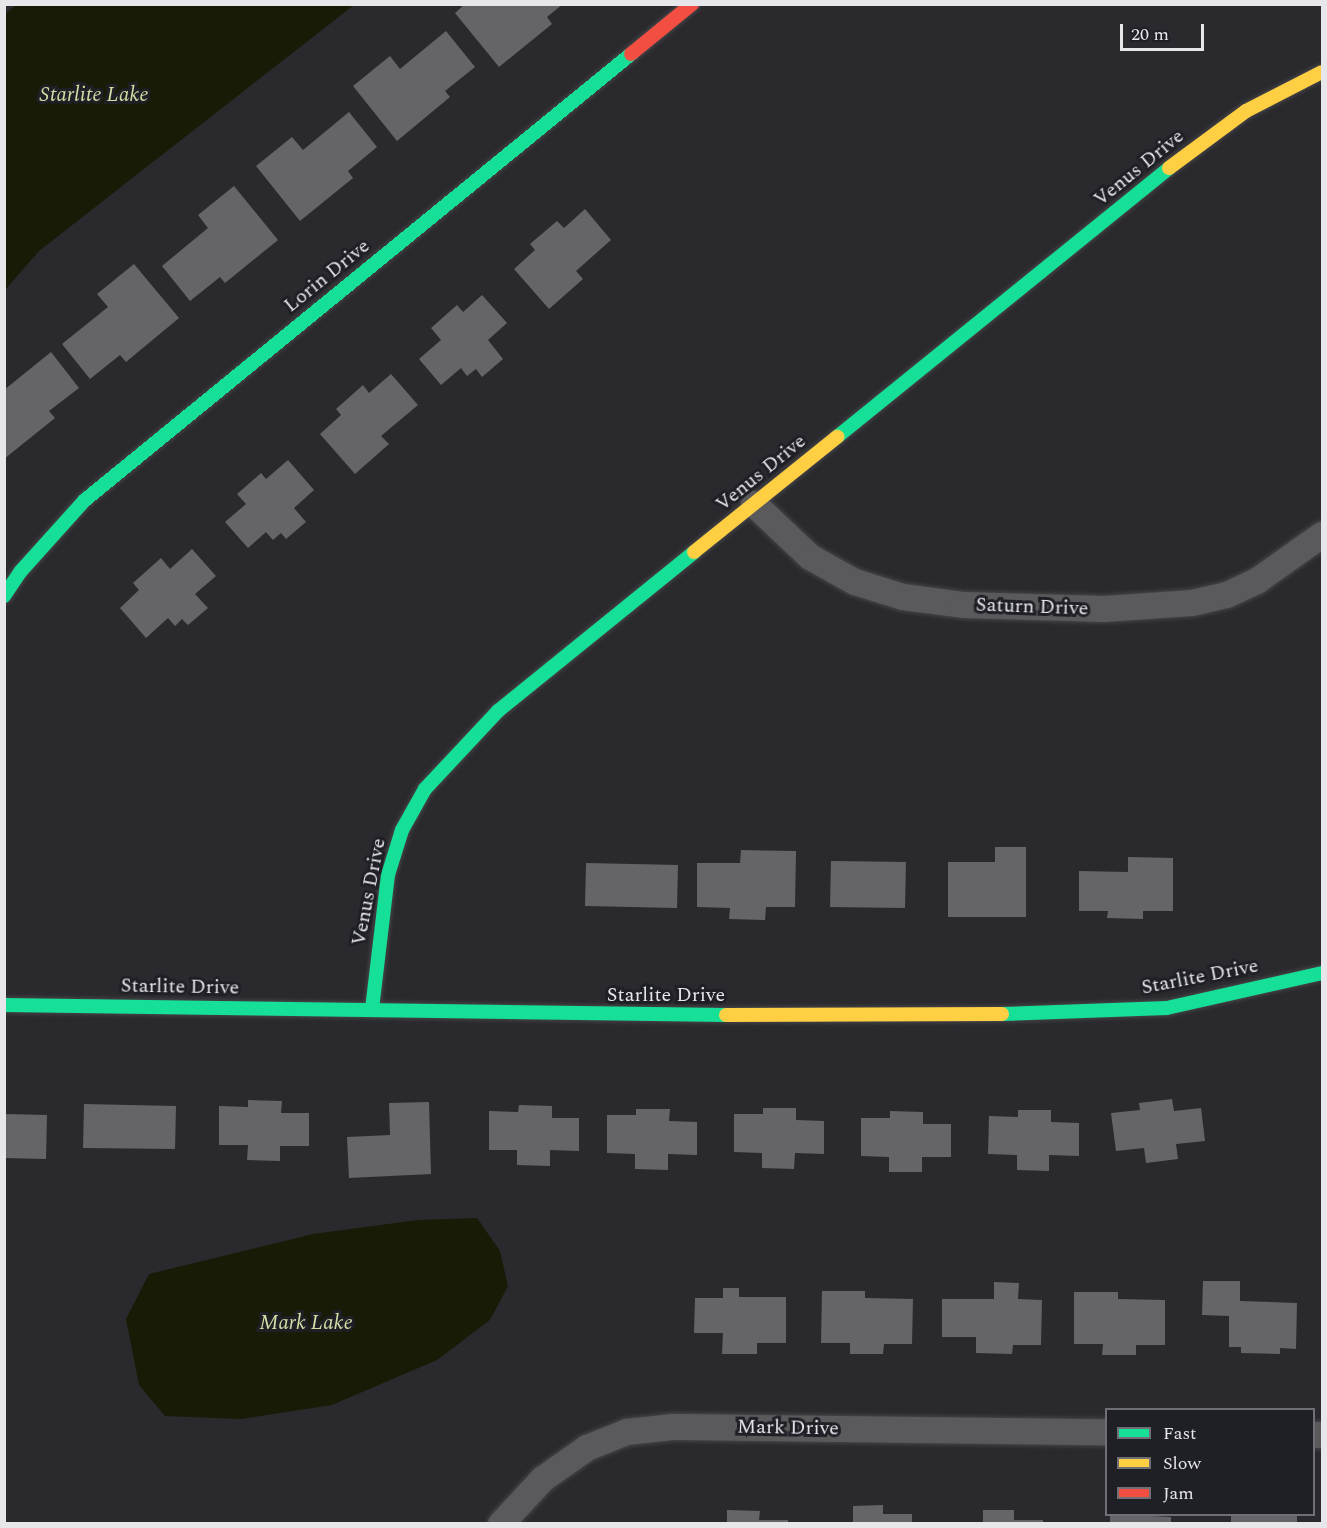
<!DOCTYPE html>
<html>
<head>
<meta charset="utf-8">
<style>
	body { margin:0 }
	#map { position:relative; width:1327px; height:1528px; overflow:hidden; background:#2a2a2e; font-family:Spectral,serif }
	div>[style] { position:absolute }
	.water>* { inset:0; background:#181b05 }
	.building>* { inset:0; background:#656569 }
	.roads { filter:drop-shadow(0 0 2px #454548) drop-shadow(0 0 2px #454548) }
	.street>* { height:26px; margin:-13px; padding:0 13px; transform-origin:13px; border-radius:13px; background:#5a5a5c }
	.fast>* { height:14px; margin:-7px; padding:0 7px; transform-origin:7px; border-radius:7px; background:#16e098 }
	.slow>* { height:14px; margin:-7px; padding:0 7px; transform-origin:7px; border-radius:7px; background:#ffcf43 }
	.jam>* { height:14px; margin:-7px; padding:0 7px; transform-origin:7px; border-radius:7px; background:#f24e42 }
	span { translate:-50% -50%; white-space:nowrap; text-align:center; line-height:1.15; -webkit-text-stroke:6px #1f1f26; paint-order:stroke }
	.street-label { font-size:20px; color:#e6e6eb }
	.water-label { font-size:21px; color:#d2dda5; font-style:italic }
	.frame { position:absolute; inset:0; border:6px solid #e6e6eb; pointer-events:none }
	.legend { position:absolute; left:1105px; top:1408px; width:210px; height:108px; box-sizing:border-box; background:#1f1f26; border:2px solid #6f6f75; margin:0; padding:8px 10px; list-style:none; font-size:18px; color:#e6e6eb }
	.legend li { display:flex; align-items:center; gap:12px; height:30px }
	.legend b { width:30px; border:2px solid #6f6f75 }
	.scale { position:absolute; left:1120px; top:24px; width:84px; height:27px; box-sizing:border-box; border:3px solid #e6e6eb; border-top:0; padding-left:8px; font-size:18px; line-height:21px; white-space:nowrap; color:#e6e6eb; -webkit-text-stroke:4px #1f1f26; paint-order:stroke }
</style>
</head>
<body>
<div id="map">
	<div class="water">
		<div style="clip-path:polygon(16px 5px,16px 4px,354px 5px,39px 251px,5px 290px,4px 15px)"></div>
		<div style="clip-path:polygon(477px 1218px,500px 1251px,508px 1286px,490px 1320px,437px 1360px,332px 1405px,241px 1419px,165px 1416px,139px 1385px,126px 1319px,149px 1274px,313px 1234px,418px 1220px)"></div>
	</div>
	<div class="building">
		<div style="clip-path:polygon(465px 4px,563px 4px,547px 17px,552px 24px,499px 67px,455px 13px)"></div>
		<div style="clip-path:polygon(446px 31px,475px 67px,445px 91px,450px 97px,397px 141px,353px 86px,390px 56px,400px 69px)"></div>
		<div style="clip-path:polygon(349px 112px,377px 147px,348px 171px,353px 178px,300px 221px,256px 166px,292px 137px,303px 150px)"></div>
		<div style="clip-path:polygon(234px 186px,278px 240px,225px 283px,220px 277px,190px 301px,162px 266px,208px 228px,198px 215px)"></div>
		<div style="clip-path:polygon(585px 209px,611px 240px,576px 271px,583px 279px,549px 309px,514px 269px,535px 250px,530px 244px,557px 221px,564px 228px)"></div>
		<div style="clip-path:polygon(134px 264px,179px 318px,126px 362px,120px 355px,90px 379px,62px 344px,108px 307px,97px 294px)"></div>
		<div style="clip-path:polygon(482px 295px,507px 323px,488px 340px,503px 359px,482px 377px,476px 369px,467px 376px,461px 368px,441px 385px,419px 359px,441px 340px,431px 328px,457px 305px,463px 312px)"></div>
		<div style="clip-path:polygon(51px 352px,79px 388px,49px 411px,55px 418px,4px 459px,4px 390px)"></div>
		<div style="clip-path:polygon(391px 374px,418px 405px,381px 436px,389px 444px,355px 474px,320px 434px,341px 415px,336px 409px,363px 385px,369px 393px)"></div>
		<div style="clip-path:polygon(288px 460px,314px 490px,294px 508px,306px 522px,286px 539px,281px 533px,273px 540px,266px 532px,248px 548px,225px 522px,246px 504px,237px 494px,261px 473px,266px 479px)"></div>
		<div style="clip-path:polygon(192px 549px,216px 576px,195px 594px,208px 608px,188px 625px,182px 619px,175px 626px,168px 618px,146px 638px,120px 608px,139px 590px,133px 583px,161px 558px,170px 569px)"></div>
		<div style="clip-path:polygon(995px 847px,1026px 847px,1026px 917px,948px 917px,948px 862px,995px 862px)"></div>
		<div style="clip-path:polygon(741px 850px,796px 851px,795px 907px,766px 907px,765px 920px,729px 919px,730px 908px,697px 907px,697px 863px,740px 863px)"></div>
		<div style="clip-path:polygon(1128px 857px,1173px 858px,1173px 911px,1143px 911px,1143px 919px,1107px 918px,1108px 911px,1079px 911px,1079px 871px,1128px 872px)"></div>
		<div style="clip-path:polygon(831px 861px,906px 862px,905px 908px,830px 907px)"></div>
		<div style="clip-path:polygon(586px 863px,678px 865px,677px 908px,585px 906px)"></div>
		<div style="clip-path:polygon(1172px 1099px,1174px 1111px,1201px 1108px,1205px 1141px,1176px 1144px,1178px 1159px,1146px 1163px,1144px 1148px,1116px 1151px,1111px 1113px,1140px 1110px,1139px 1103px)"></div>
		<div style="clip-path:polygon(248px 1100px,282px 1101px,281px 1113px,309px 1113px,309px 1146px,280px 1146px,280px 1161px,247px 1160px,248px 1145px,219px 1145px,219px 1106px,248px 1107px)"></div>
		<div style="clip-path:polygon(429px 1102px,431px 1174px,349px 1178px,347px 1137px,390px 1135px,389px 1103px)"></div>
		<div style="clip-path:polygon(84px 1104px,176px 1106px,175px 1149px,83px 1148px)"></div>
		<div style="clip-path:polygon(519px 1105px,552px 1106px,552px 1118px,579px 1118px,579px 1151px,550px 1150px,550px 1166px,517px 1165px,517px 1150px,489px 1150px,489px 1111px,518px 1112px)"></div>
		<div style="clip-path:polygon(763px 1108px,796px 1108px,796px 1120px,824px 1121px,824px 1154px,795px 1153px,794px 1169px,762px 1168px,762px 1153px,734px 1152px,734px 1114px,763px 1114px)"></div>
		<div style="clip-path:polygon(636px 1109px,670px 1109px,669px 1121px,697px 1122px,697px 1155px,668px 1154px,668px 1170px,635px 1169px,635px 1154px,607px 1153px,607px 1115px,636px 1115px)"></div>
		<div style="clip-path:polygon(1018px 1110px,1051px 1110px,1051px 1122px,1079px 1123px,1079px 1156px,1049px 1155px,1049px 1171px,1017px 1170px,1017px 1155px,988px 1154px,989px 1116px,1018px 1117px)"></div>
		<div style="clip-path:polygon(890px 1111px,923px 1112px,923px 1124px,951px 1124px,951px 1157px,922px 1157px,922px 1172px,889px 1172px,889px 1157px,861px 1156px,861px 1118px,890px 1118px)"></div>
		<div style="clip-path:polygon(5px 1114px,47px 1115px,46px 1159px,5px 1158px)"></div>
		<div style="clip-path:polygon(1203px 1281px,1240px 1281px,1240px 1301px,1297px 1303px,1296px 1349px,1280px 1348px,1280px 1354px,1241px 1353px,1241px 1347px,1229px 1347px,1229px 1316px,1202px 1315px)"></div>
		<div style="clip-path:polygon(994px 1282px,1019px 1283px,1018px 1299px,1042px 1300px,1041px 1345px,1013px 1345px,1012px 1354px,976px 1353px,976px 1337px,942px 1337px,942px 1299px,994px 1299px)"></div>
		<div style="clip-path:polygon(723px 1288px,739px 1288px,739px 1297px,786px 1297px,786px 1343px,757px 1343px,757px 1354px,722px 1354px,723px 1333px,694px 1333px,695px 1298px,723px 1298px)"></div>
		<div style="clip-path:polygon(822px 1291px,865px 1291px,865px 1298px,913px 1299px,912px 1344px,884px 1344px,883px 1354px,850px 1354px,850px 1343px,821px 1343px)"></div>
		<div style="clip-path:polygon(1074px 1292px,1118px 1292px,1118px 1299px,1165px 1300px,1165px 1345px,1136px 1345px,1136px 1355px,1102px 1355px,1103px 1344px,1074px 1344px)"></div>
		<div style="clip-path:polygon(883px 1505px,883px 1514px,912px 1514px,912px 1524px,853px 1524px,853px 1506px)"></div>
		<div style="clip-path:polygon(727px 1510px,760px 1511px,759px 1520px,788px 1520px,788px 1524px,727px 1524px)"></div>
		<div style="clip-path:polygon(983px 1510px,1014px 1510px,1014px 1520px,1043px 1520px,1043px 1524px,983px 1524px)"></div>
		<div style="clip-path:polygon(1110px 1514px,1171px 1517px,1171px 1524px,1110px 1524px)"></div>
		<div style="clip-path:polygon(1283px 1514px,1297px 1516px,1297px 1524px,1231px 1524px,1231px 1516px)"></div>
	</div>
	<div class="roads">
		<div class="street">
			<div style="left:754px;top:504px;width:77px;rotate:43.4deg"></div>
			<div style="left:810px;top:557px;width:51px;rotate:29.1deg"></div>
			<div style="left:855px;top:582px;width:50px;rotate:17.4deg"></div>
			<div style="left:903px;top:597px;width:62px;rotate:7.5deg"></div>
			<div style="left:964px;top:605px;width:140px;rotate:1.6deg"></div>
			<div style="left:1104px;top:609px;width:88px;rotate:-3.9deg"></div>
			<div style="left:1192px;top:603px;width:36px;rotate:-13deg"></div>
			<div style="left:1227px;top:595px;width:33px;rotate:-25deg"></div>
			<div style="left:1257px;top:581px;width:80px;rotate:-35.3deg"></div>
			<div style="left:1314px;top:1435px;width:8px"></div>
			<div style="left:501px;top:1524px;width:62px;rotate:-47deg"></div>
			<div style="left:543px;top:1479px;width:54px;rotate:-35.2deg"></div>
			<div style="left:587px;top:1448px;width:43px;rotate:-21.8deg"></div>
			<div style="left:627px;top:1432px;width:46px;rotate:-6.2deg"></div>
			<div style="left:673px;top:1427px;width:433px;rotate:0.7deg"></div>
		</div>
		<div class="fast">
			<div style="left:837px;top:437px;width:427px;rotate:-39deg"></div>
			<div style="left:4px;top:596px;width:30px;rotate:-56deg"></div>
			<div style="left:21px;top:571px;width:96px;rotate:-48deg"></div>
			<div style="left:85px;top:500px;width:705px;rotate:-39.24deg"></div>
			<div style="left:4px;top:1005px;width:722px;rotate:0.79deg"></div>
			<div style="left:372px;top:1009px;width:135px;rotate:-83.2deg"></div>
			<div style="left:388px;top:875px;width:47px;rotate:-72.7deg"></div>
			<div style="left:402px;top:830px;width:47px;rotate:-60.7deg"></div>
			<div style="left:425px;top:789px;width:107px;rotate:-46.9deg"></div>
			<div style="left:498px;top:711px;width:252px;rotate:-39deg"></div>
			<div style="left:1002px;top:1014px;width:165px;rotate:-2.1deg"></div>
			<div style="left:1167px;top:1008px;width:159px;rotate:-12.7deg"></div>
		</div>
		<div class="slow">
			<div style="left:1169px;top:168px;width:96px;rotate:-36.5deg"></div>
			<div style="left:1246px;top:111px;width:85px;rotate:-27.2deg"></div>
			<div style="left:694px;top:552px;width:184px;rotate:-38.8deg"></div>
			<div style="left:726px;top:1015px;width:276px;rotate:-0.2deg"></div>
		</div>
		<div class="jam">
			<div style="left:631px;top:54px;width:79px;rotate:-39.3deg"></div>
		</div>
	</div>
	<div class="street-label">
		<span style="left:1139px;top:168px;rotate:-39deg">Venus Drive</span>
		<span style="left:327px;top:276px;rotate:-39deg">Lorin Drive</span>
		<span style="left:761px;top:473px;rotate:-39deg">Venus Drive</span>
		<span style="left:1032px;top:607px;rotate:2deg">Saturn Drive</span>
		<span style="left:369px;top:892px;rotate:-79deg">Venus Drive</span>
		<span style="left:1200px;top:977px;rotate:-11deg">Starlite Drive</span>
		<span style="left:180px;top:987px;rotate:1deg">Starlite Drive</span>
		<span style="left:666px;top:995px">Starlite Drive</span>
		<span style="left:788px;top:1428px;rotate:1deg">Mark Drive</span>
	</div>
	<div class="water-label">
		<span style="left:94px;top:95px">Starlite Lake</span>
		<span style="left:306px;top:1323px">Mark Lake</span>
	</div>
	<div class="frame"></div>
	<ul class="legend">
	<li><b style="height:8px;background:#16e098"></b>Fast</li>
	<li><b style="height:8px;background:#ffcf43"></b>Slow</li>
	<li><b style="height:8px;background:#f24e42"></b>Jam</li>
	</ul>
	<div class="scale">20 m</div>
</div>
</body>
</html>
